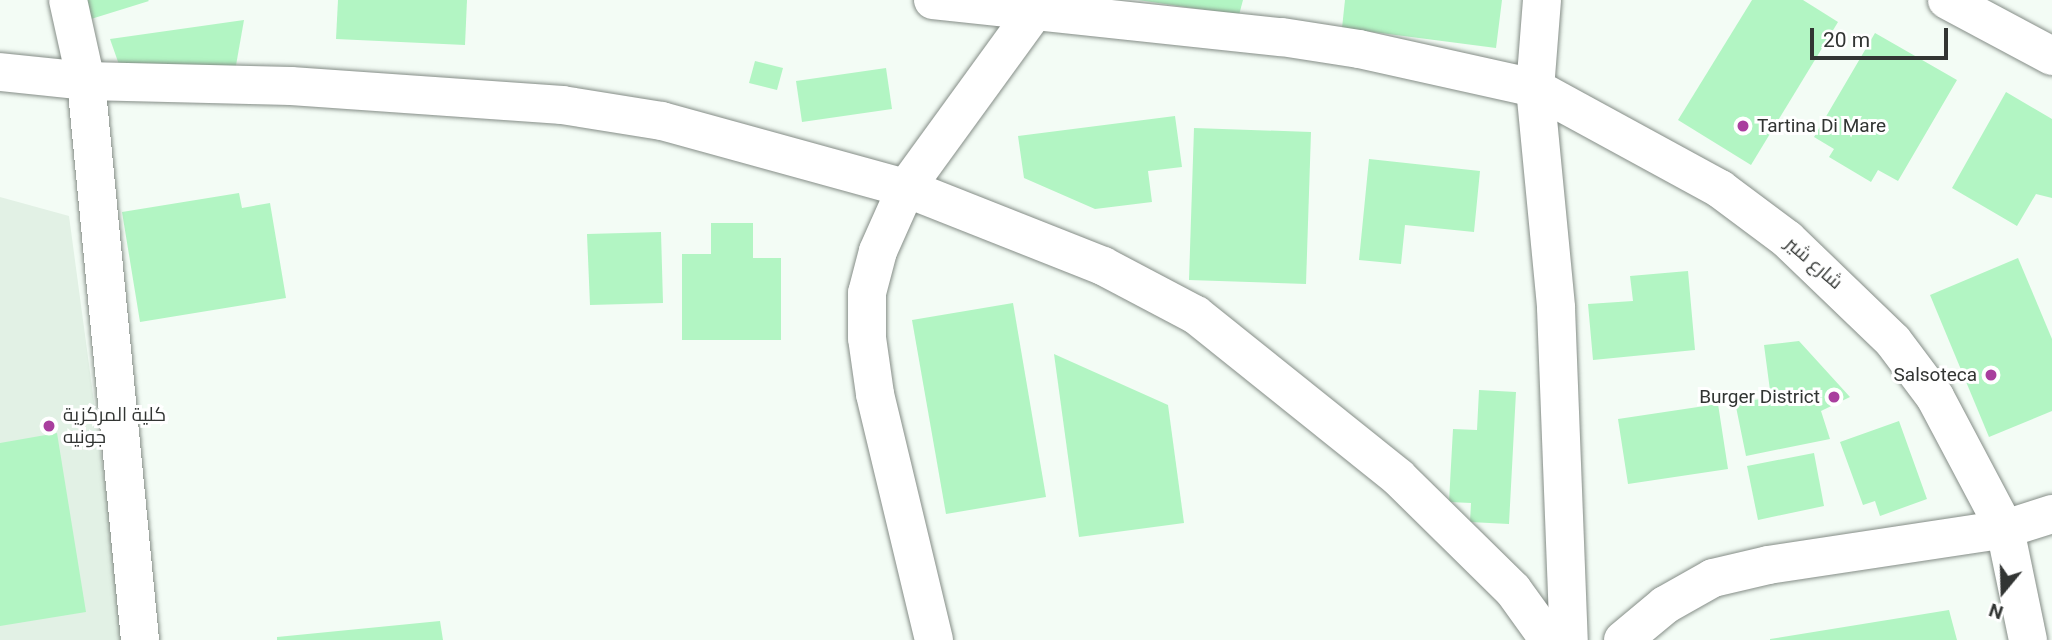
<!DOCTYPE html>
<html>
<head>
<meta charset="utf-8">
<style>
	body { margin:0 }
	#map { position:relative; width:2052px; height:640px; overflow:hidden; background:#f3fcf5; font-family:Roboto,Cairo,sans-serif }
	div>[style] { position:absolute }
	.built>* { inset:0; background:#e2f1e5 }
	.building>* { inset:0; background:#b2f5c3 }
	.roads { filter:drop-shadow(0 0 2px #858d87) drop-shadow(0 0 2px #858d87) }
	.minor>* { height:38px; margin:-19px; padding:0 19px; transform-origin:19px; border-radius:19px; background:#fff }
	.tertiary>* { height:38px; margin:-19px; padding:0 19px; transform-origin:19px; border-radius:19px; background:#fff }
	.secondary>* { height:38px; margin:-19px; padding:0 19px; transform-origin:19px; border-radius:19px; background:#fff }
	.dots>* { width:19px; height:19px; translate:-50% -50%; box-sizing:border-box; border:4px solid #fff; border-radius:50% }
	span { translate:-50% -50%; white-space:nowrap; text-align:center; line-height:1.15; -webkit-text-stroke:6px #fff; paint-order:stroke }
	.poi-label { font-size:19px; color:#323533 }
	.left { translate:0 -50%; text-align:left }
	.right { translate:-100% -50%; text-align:right }
	.street-label { font-size:19px; color:#323533 }
	.north { position:absolute; left:1968px; top:556px; width:70px; height:70px; -webkit-text-stroke:5px #fff; paint-order:stroke; rotate:199deg; font-size:19px; font-weight:700; line-height:28px; text-align:center; color:#323533 }
	.north::after { content:''; display:block; margin:auto; width:24px; height:32px; background:#323533; clip-path:polygon(50% 0,100% 100%,50% 72%,0 100%) }
	.scale { position:absolute; left:1810px; top:28px; width:138px; height:32px; box-sizing:border-box; border:4px solid #323533; border-top:0; padding-left:9px; font-size:21px; line-height:24px; white-space:nowrap; color:#323533; -webkit-text-stroke:5px #fff; paint-order:stroke }
</style>
</head>
<body>
<div id="map">
	<div class="built">
		<div style="clip-path:polygon(0 197px,69px 216px,126px 640px,0 640px)"></div>
	</div>
	<div class="building">
		<div style="clip-path:polygon(85px 0,148px 0,149px 1px,91px 19px)"></div>
		<div style="clip-path:polygon(338px 0,467px 0,465px 45px,336px 39px)"></div>
		<div style="clip-path:polygon(1138px 0,1243px 0,1239px 15px)"></div>
		<div style="clip-path:polygon(1345px 0,1502px 0,1496px 48px,1342px 28px)"></div>
		<div style="clip-path:polygon(1752px 0,1803px 0,1838px 22px,1751px 165px,1678px 120px)"></div>
		<div style="clip-path:polygon(244px 20px,235px 71px,123px 76px,110px 39px)"></div>
		<div style="clip-path:polygon(1875px 33px,1957px 80px,1898px 181px,1878px 170px,1871px 182px,1829px 157px,1834px 149px,1814px 137px)"></div>
		<div style="clip-path:polygon(755px 61px,783px 68px,777px 90px,749px 83px)"></div>
		<div style="clip-path:polygon(886px 68px,892px 109px,802px 122px,796px 81px)"></div>
		<div style="clip-path:polygon(2006px 92px,2052px 119px,2052px 198px,2036px 194px,2017px 226px,1952px 188px)"></div>
		<div style="clip-path:polygon(1175px 116px,1182px 167px,1148px 171px,1152px 202px,1095px 209px,1024px 178px,1018px 136px)"></div>
		<div style="clip-path:polygon(1194px 128px,1311px 132px,1306px 284px,1189px 280px)"></div>
		<div style="clip-path:polygon(1369px 159px,1480px 171px,1474px 232px,1405px 225px,1401px 264px,1359px 260px)"></div>
		<div style="clip-path:polygon(239px 193px,242px 208px,270px 203px,286px 298px,140px 322px,122px 212px)"></div>
		<div style="clip-path:polygon(711px 223px,753px 223px,753px 258px,781px 258px,781px 340px,682px 340px,682px 254px,711px 254px)"></div>
		<div style="clip-path:polygon(661px 232px,663px 303px,590px 305px,587px 234px)"></div>
		<div style="clip-path:polygon(2018px 258px,2052px 339px,2052px 411px,1989px 437px,1930px 295px)"></div>
		<div style="clip-path:polygon(1688px 271px,1695px 350px,1593px 360px,1588px 304px,1633px 301px,1630px 276px)"></div>
		<div style="clip-path:polygon(1013px 303px,1046px 497px,946px 514px,912px 320px)"></div>
		<div style="clip-path:polygon(1799px 341px,1850px 397px,1821px 411px,1830px 439px,1746px 456px,1735px 402px,1771px 398px,1764px 345px)"></div>
		<div style="clip-path:polygon(1054px 354px,1168px 405px,1184px 523px,1079px 537px)"></div>
		<div style="clip-path:polygon(1479px 390px,1516px 392px,1509px 524px,1470px 522px,1471px 503px,1449px 502px,1453px 429px,1477px 430px)"></div>
		<div style="clip-path:polygon(1718px 404px,1728px 469px,1628px 484px,1618px 419px)"></div>
		<div style="clip-path:polygon(1899px 421px,1927px 499px,1880px 516px,1875px 501px,1863px 505px,1840px 442px)"></div>
		<div style="clip-path:polygon(57px 433px,86px 612px,0 626px,0 443px)"></div>
		<div style="clip-path:polygon(1814px 453px,1824px 506px,1758px 520px,1747px 466px)"></div>
		<div style="clip-path:polygon(1949px 610px,1957px 640px,1770px 640px,1770px 639px)"></div>
		<div style="clip-path:polygon(440px 621px,443px 640px,277px 640px,277px 637px)"></div>
	</div>
	<div class="roads">
		<div class="minor">
			<div style="left:0;top:72px;width:86px;rotate:6deg"></div>
			<div style="left:86px;top:81px;width:562px;rotate:84.48deg"></div>
		</div>
		<div class="tertiary">
			<div style="left:68px;top:0;width:83px;rotate:77.5deg"></div>
			<div style="left:86px;top:81px;width:205px;rotate:1.4deg"></div>
			<div style="left:291px;top:86px;width:272px;rotate:4deg"></div>
			<div style="left:562px;top:105px;width:101px;rotate:9.1deg"></div>
			<div style="left:662px;top:121px;width:253px;rotate:15.4deg"></div>
			<div style="left:906px;top:188px;width:212px;rotate:21.6deg"></div>
			<div style="left:1103px;top:266px;width:105px;rotate:27.8deg"></div>
			<div style="left:1196px;top:315px;width:259px;rotate:38.7deg"></div>
			<div style="left:1398px;top:477px;width:161px;rotate:44.5deg"></div>
			<div style="left:1513px;top:590px;width:62px;rotate:54.2deg"></div>
			<div style="left:933px;top:0;width:351px;rotate:6.1deg"></div>
			<div style="left:1282px;top:37px;width:78px;rotate:8.9deg"></div>
			<div style="left:1359px;top:49px;width:180px;rotate:12.5deg"></div>
			<div style="left:1947px;top:0;width:119px;rotate:28.1deg"></div>
			<div style="left:934px;top:640px;width:253px;rotate:-103.5deg"></div>
			<div style="left:875px;top:394px;width:57px;rotate:-98.1deg"></div>
			<div style="left:867px;top:338px;width:45px;rotate:-90deg"></div>
			<div style="left:867px;top:293px;width:43px;rotate:-75.3deg"></div>
			<div style="left:878px;top:251px;width:69px;rotate:-66deg"></div>
			<div style="left:906px;top:188px;width:216px;rotate:-54deg"></div>
		</div>
		<div class="secondary">
			<div style="left:1542px;top:0;width:88px;rotate:94.5deg"></div>
			<div style="left:1535px;top:88px;width:221px;rotate:84.5deg"></div>
			<div style="left:1556px;top:308px;width:332px;rotate:87.8deg"></div>
			<div style="left:1535px;top:88px;width:211px;rotate:28.6deg"></div>
			<div style="left:1720px;top:189px;width:84px;rotate:36.7deg"></div>
			<div style="left:1787px;top:239px;width:147px;rotate:43.9deg"></div>
			<div style="left:1893px;top:341px;width:70px;rotate:53.1deg"></div>
			<div style="left:1935px;top:397px;width:149px;rotate:62.1deg"></div>
			<div style="left:2005px;top:529px;width:113px;rotate:78.3deg"></div>
			<div style="left:1623px;top:640px;width:55px;rotate:-39.8deg"></div>
			<div style="left:1665px;top:605px;width:55px;rotate:-29.4deg"></div>
			<div style="left:1713px;top:578px;width:57px;rotate:-13.3deg"></div>
			<div style="left:1768px;top:565px;width:240px;rotate:-8.6deg"></div>
			<div style="left:2005px;top:529px;width:49px;rotate:-17.7deg"></div>
		</div>
	</div>
	<div class="dots">
		<div style="left:1743px;top:126px;background:#a93e9e"></div>
		<div style="left:1991px;top:375px;background:#a93e9e"></div>
		<div style="left:1834px;top:397px;background:#a93e9e"></div>
		<div style="left:49px;top:426px;background:#a93e9e"></div>
	</div>
	<div class="poi-label">
		<span class="left" style="left:1757px;top:126px">Tartina Di Mare</span>
		<span class="right" style="left:1977px;top:375px">Salsoteca</span>
		<span class="right" style="left:1820px;top:397px">Burger District</span>
		<span class="left" style="left:63px;top:426px">كلية المركزية<br>جونيه</span>
	</div>
	<div class="street-label">
		<span style="left:1814px;top:263px;rotate:41deg">شارع شير</span>
	</div>
	<div class="north">N</div>
	<div class="scale">20 m</div>
</div>
</body>
</html>
